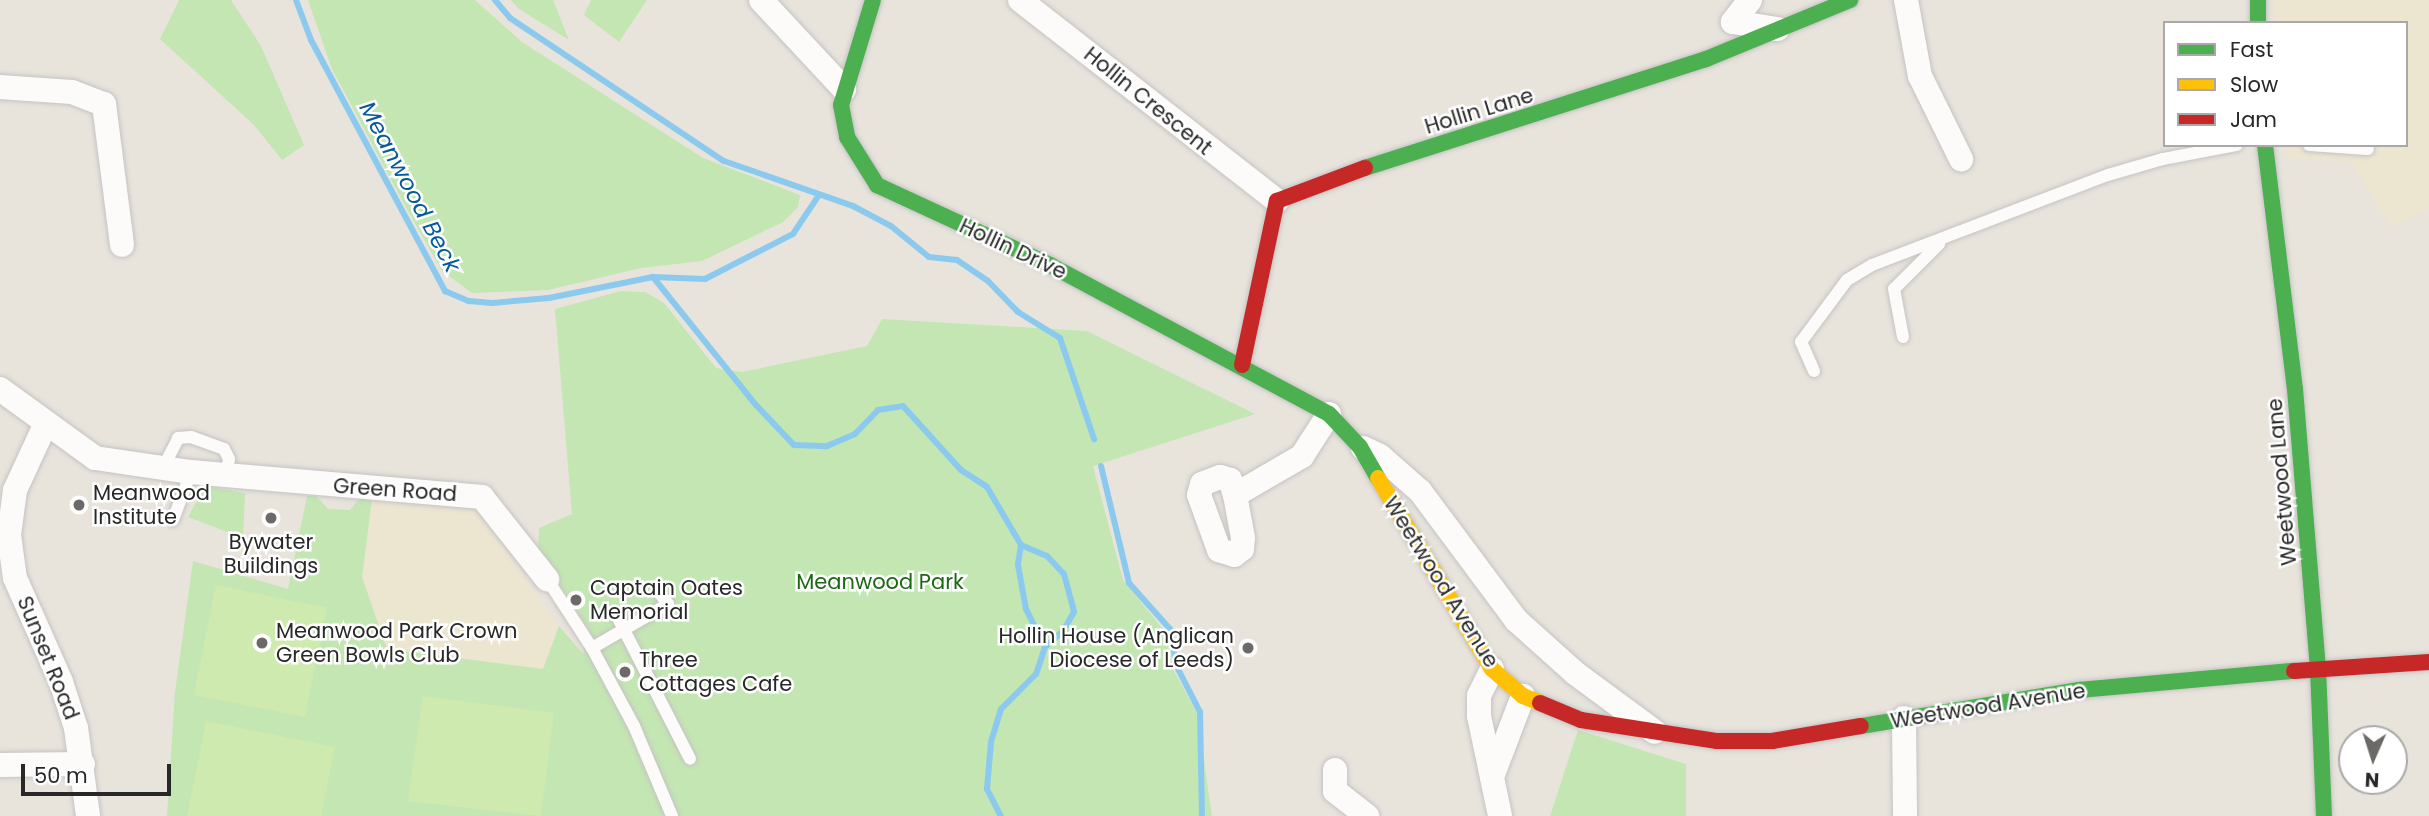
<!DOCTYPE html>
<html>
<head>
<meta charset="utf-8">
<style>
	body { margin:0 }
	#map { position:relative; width:2429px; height:816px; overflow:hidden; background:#e8e4dc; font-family:Poppins,sans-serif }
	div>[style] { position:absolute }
	.education>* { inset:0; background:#ece5d0 }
	.green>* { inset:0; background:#c3e6b3 }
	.pitch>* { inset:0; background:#cfeaaf }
	.stream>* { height:6px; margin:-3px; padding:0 3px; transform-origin:3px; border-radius:3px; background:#8bcaee }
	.roads { filter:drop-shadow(0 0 2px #c5c3c3) drop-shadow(0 0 2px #c5c3c3) }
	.lane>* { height:12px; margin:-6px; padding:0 6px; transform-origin:6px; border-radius:6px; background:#fcfbfa }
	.street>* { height:24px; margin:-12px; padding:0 12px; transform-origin:12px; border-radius:12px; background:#fcfbfa }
	.fast>* { height:16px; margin:-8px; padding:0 8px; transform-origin:8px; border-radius:8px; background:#4caf50 }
	.slow>* { height:16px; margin:-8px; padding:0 8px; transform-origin:8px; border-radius:8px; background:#ffc107 }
	.jam>* { height:16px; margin:-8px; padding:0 8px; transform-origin:8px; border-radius:8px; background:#c62828 }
	.dots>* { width:19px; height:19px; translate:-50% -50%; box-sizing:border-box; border:4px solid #fff; border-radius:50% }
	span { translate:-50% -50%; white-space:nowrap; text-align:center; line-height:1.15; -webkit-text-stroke:5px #fff; paint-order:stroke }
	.street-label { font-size:21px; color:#282828 }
	.poi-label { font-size:21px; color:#282828 }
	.left { translate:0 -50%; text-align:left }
	.right { translate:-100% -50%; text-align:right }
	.park-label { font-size:21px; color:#1d6815 }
	.water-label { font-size:23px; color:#05599f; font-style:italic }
	.legend { position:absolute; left:2163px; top:21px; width:245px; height:126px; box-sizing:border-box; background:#fff; border:2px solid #a9a9a9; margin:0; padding:9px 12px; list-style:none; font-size:21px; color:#282828 }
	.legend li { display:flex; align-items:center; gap:14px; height:35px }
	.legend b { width:35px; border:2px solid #a9a9a9 }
	.north { position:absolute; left:2338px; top:725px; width:70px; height:70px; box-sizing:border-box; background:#fff; border:2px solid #a9a9a9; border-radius:50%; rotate:183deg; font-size:19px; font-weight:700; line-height:28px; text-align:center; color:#282828 }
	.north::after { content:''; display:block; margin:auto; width:24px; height:32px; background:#6b6a67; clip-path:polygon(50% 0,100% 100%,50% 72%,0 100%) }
	.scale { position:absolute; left:21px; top:764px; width:150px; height:32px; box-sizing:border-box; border:4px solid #282828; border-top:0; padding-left:9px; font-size:21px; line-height:24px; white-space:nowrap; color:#282828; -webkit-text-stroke:5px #fff; paint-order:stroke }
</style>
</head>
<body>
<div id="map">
	<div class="education">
		<div style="clip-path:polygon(2273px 0,2429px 0,2429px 209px,2391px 227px,2351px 162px,2285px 158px,2285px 145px,2406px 145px,2406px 23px,2275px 23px)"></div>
		<div style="clip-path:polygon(372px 499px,475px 510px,559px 626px,544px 669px,386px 649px,362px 577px)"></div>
	</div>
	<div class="green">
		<div style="clip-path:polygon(179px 0,231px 0,261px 46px,304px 145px,282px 160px,254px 125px,160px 39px)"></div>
		<div style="clip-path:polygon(308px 0,475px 0,522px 42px,703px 158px,800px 195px,798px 207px,783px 222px,702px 261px,641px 268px,548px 290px,472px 293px,442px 271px,404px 204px,332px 69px)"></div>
		<div style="clip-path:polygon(511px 0,553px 0,569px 40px,519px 9px)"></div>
		<div style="clip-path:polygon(591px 0,647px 0,619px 42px,584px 15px)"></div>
		<div style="clip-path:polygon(621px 291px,645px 292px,664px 303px,716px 368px,742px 372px,867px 346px,882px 319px,1087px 331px,1255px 414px,1093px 466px,1123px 580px,1167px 634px,1174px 671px,1197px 713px,1212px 816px,167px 816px,175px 692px,193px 561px,288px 589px,307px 496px,316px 496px,328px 509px,350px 510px,360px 498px,372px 499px,362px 577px,387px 649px,543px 669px,559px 626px,583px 654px,590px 632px,538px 552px,539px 528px,572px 514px,555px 309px)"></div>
		<div style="clip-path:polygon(205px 486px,245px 493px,243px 538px,188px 517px)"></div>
		<div style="clip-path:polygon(1578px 730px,1686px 764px,1686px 816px,1550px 816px)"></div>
	</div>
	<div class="pitch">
		<div style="clip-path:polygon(216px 585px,327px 608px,305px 717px,194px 695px)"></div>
		<div style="clip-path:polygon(423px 696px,554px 713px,541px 816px,408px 801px)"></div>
		<div style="clip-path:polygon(206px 721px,335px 747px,321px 816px,187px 816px)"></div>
	</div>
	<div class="stream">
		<div style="left:296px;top:0;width:43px;rotate:69.4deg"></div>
		<div style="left:311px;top:40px;width:285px;rotate:61.9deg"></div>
		<div style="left:445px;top:291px;width:26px;rotate:23deg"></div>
		<div style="left:469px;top:301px;width:23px;rotate:5deg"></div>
		<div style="left:492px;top:303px;width:57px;rotate:-5deg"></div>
		<div style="left:549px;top:298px;width:106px;rotate:-11.4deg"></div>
		<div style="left:653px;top:277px;width:164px;rotate:51.2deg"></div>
		<div style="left:756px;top:405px;width:55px;rotate:46.5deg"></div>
		<div style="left:794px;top:445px;width:33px;rotate:2deg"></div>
		<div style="left:827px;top:446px;width:30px;rotate:-23deg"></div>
		<div style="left:855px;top:434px;width:33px;rotate:-46deg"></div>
		<div style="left:878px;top:410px;width:25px;rotate:-9deg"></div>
		<div style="left:903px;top:406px;width:86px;rotate:47.8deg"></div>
		<div style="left:961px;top:470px;width:31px;rotate:33deg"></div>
		<div style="left:987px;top:487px;width:67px;rotate:59.6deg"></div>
		<div style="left:1021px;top:545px;width:20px;rotate:99deg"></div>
		<div style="left:1018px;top:565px;width:45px;rotate:79.7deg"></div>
		<div style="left:1026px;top:609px;width:42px;rotate:63.4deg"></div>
		<div style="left:1045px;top:647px;width:28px;rotate:108deg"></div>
		<div style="left:1036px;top:674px;width:49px;rotate:135deg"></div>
		<div style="left:1001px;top:709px;width:34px;rotate:107deg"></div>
		<div style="left:991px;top:742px;width:47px;rotate:94.9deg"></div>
		<div style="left:987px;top:789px;width:30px;rotate:63deg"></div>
		<div style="left:495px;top:0;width:23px;rotate:50deg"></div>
		<div style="left:510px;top:18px;width:257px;rotate:33.8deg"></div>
		<div style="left:724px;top:161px;width:137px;rotate:19.2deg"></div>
		<div style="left:853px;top:206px;width:43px;rotate:27.8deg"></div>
		<div style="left:891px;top:226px;width:49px;rotate:39.2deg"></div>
		<div style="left:929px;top:257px;width:28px;rotate:6deg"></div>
		<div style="left:957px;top:260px;width:37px;rotate:34deg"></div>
		<div style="left:988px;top:281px;width:43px;rotate:45.9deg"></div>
		<div style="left:1018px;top:312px;width:49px;rotate:31.8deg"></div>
		<div style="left:1060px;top:338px;width:107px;rotate:71.4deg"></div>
		<div style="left:653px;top:277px;width:52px;rotate:2.2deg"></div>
		<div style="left:705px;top:279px;width:99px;rotate:-27.1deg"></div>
		<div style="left:793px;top:234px;width:47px;rotate:-56.3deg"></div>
		<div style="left:1101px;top:466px;width:120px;rotate:76.5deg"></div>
		<div style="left:1129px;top:583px;width:62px;rotate:48.3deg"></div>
		<div style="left:1170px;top:629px;width:39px;rotate:80deg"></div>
		<div style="left:1177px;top:667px;width:51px;rotate:62.9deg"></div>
		<div style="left:1200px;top:712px;width:104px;rotate:88.9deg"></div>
		<div style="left:1021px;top:545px;width:28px;rotate:23deg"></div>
		<div style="left:1047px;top:556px;width:25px;rotate:47deg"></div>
		<div style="left:1064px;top:574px;width:39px;rotate:75deg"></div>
		<div style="left:1074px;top:612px;width:22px;rotate:120deg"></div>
		<div style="left:1063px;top:631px;width:24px;rotate:138deg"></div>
	</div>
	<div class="roads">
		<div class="lane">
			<div style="left:2309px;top:145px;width:59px;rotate:3.9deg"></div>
			<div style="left:1903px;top:337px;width:49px;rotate:-100.6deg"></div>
			<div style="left:1894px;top:289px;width:64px;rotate:-45deg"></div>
			<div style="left:1814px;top:371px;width:32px;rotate:-114deg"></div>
			<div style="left:1801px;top:342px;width:77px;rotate:-53.4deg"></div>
			<div style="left:1847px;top:280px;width:29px;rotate:-31deg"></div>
			<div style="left:1872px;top:265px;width:253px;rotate:-20.9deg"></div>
			<div style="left:2108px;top:175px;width:57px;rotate:-16.2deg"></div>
			<div style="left:2163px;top:159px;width:75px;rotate:-10.7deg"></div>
			<div style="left:163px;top:468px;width:34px;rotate:-63deg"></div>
			<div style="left:178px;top:438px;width:13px;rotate:-4deg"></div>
			<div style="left:191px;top:437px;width:35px;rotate:20deg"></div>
			<div style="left:224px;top:449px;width:11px;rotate:63deg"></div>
			<div style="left:229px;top:459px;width:16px;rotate:101deg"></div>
			<div style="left:173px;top:520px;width:51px;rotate:-69.4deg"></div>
			<div style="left:547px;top:579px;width:82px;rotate:56.9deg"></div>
			<div style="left:592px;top:648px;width:89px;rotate:61.7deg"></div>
			<div style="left:634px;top:726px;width:98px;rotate:67.1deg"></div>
			<div style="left:618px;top:618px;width:158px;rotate:62.9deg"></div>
			<div style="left:592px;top:648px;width:88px;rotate:-30.1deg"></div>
			<div style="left:668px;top:604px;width:16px;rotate:-128deg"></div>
		</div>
		<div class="street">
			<div style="left:761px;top:0;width:122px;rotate:47deg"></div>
			<div style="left:1020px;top:0;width:326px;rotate:38deg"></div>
			<div style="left:1750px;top:0;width:28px;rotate:128deg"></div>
			<div style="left:1733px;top:22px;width:45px;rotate:9deg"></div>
			<div style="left:1906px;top:0;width:77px;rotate:79.6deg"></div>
			<div style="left:1920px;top:76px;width:93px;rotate:63.7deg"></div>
			<div style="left:0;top:87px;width:72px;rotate:4deg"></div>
			<div style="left:72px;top:92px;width:34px;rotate:21deg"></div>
			<div style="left:104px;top:104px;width:142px;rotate:82.7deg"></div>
			<div style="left:0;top:389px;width:117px;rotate:36deg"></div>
			<div style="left:95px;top:458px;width:97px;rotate:8.3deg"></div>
			<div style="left:191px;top:472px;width:292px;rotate:4.9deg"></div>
			<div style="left:482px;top:497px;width:105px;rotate:51.6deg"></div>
			<div style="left:46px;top:423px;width:74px;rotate:114.8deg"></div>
			<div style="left:15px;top:490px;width:45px;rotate:97.6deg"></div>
			<div style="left:9px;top:535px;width:43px;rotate:82.1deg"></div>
			<div style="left:15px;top:578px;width:114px;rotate:66.1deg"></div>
			<div style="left:61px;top:682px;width:48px;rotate:71.9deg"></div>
			<div style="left:76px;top:728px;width:89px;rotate:82.2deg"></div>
			<div style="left:1363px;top:448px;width:19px;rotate:25deg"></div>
			<div style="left:1380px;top:456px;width:53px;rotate:41.2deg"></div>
			<div style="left:1420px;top:491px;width:161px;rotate:53.3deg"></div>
			<div style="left:1516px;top:620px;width:79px;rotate:41.9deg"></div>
			<div style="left:1575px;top:673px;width:99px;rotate:36.4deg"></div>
			<div style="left:1235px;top:495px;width:16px;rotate:-108deg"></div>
			<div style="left:1230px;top:480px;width:10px;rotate:-163deg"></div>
			<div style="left:1220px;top:477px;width:19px;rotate:159deg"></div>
			<div style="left:1202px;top:484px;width:11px;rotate:105deg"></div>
			<div style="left:1199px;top:495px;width:59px;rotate:70deg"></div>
			<div style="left:1219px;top:550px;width:16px;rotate:18deg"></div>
			<div style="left:1234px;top:555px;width:10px;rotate:-37deg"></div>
			<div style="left:1242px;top:549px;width:11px;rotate:-85deg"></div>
			<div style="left:1243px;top:538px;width:44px;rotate:-100.5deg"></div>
			<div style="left:1235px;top:495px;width:78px;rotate:-30.2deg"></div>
			<div style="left:1302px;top:456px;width:50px;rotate:-57.3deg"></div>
			<div style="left:1492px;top:669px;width:30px;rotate:116deg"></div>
			<div style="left:1479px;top:696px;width:20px;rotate:90deg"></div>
			<div style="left:1479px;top:716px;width:102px;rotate:78.1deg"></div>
			<div style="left:1904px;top:718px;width:98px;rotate:89.4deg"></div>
			<div style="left:0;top:765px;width:83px;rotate:-0.7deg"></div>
			<div style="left:1335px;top:770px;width:21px;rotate:90deg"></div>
			<div style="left:1335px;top:791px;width:41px;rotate:38deg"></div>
			<div style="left:1492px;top:777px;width:87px;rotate:-69.1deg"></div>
		</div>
		<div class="fast">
			<div style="left:873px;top:0;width:110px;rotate:106.9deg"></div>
			<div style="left:841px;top:105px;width:33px;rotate:79deg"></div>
			<div style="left:847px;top:137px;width:57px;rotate:58deg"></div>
			<div style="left:877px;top:185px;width:191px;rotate:24.8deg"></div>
			<div style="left:1050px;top:265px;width:316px;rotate:28.1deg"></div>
			<div style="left:1329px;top:414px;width:45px;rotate:46.8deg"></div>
			<div style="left:1360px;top:447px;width:36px;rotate:60deg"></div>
			<div style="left:2258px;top:0;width:23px;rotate:90deg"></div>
			<div style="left:2265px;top:145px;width:246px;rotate:83deg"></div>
			<div style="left:2295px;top:389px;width:280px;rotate:85.3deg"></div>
			<div style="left:2318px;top:668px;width:148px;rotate:87.7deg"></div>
			<div style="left:1365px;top:168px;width:358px;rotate:-17.7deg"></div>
			<div style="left:1706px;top:59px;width:156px;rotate:-22.3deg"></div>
			<div style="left:1861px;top:726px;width:221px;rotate:-9.4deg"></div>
			<div style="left:2079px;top:690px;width:216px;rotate:-5.1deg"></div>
		</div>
		<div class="slow">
			<div style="left:1378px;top:478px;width:222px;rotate:59.2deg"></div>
			<div style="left:1492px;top:669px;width:41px;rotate:41.1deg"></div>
			<div style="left:1523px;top:696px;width:18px;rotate:22deg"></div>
		</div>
		<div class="jam">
			<div style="left:1242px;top:365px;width:168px;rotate:-78deg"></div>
			<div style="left:1277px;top:201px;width:94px;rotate:-20.6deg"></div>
			<div style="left:2294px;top:671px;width:135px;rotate:-3.8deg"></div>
			<div style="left:1540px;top:703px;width:44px;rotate:22.5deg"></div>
			<div style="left:1581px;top:720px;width:138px;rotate:8.8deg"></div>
			<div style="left:1717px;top:741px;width:55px"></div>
			<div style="left:1772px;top:741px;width:90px;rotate:-9.6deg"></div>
		</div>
	</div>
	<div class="dots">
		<div style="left:79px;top:505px;background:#6b6a67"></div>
		<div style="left:271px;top:518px;background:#6b6a67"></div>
		<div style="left:576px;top:600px;background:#6b6a67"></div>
		<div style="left:262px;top:643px;background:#6b6a67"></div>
		<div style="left:1248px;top:648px;background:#6b6a67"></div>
		<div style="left:625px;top:672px;background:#6b6a67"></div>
	</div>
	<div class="street-label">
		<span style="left:1148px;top:101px;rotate:39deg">Hollin Crescent</span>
		<span style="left:1479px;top:111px;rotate:-17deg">Hollin Lane</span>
		<span style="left:1013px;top:249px;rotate:25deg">Hollin Drive</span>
		<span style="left:2282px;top:482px;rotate:-95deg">Weetwood Lane</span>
		<span style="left:395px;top:490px;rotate:4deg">Green Road</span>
		<span style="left:1441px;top:582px;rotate:58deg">Weetwood Avenue</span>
		<span style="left:48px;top:658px;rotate:68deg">Sunset Road</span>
		<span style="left:1988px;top:706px;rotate:-9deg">Weetwood Avenue</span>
	</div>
	<div class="poi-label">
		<span class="left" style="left:93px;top:505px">Meanwood<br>Institute</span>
		<span style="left:271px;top:554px">Bywater<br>Buildings</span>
		<span class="left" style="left:590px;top:600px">Captain Oates<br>Memorial</span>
		<span class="left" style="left:276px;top:643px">Meanwood Park Crown<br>Green Bowls Club</span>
		<span class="right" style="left:1234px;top:648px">Hollin House (Anglican<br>Diocese of Leeds)</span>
		<span class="left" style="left:639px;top:672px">Three<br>Cottages Cafe</span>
	</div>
	<div class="park-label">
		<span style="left:880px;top:582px">Meanwood Park</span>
	</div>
	<div class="water-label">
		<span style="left:410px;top:187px;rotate:62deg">Meanwood Beck</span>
	</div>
	<ul class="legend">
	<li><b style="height:9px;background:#4caf50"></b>Fast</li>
	<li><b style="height:9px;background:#ffc107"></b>Slow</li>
	<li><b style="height:9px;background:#c62828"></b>Jam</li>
	</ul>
	<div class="north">N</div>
	<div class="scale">50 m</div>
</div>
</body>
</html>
